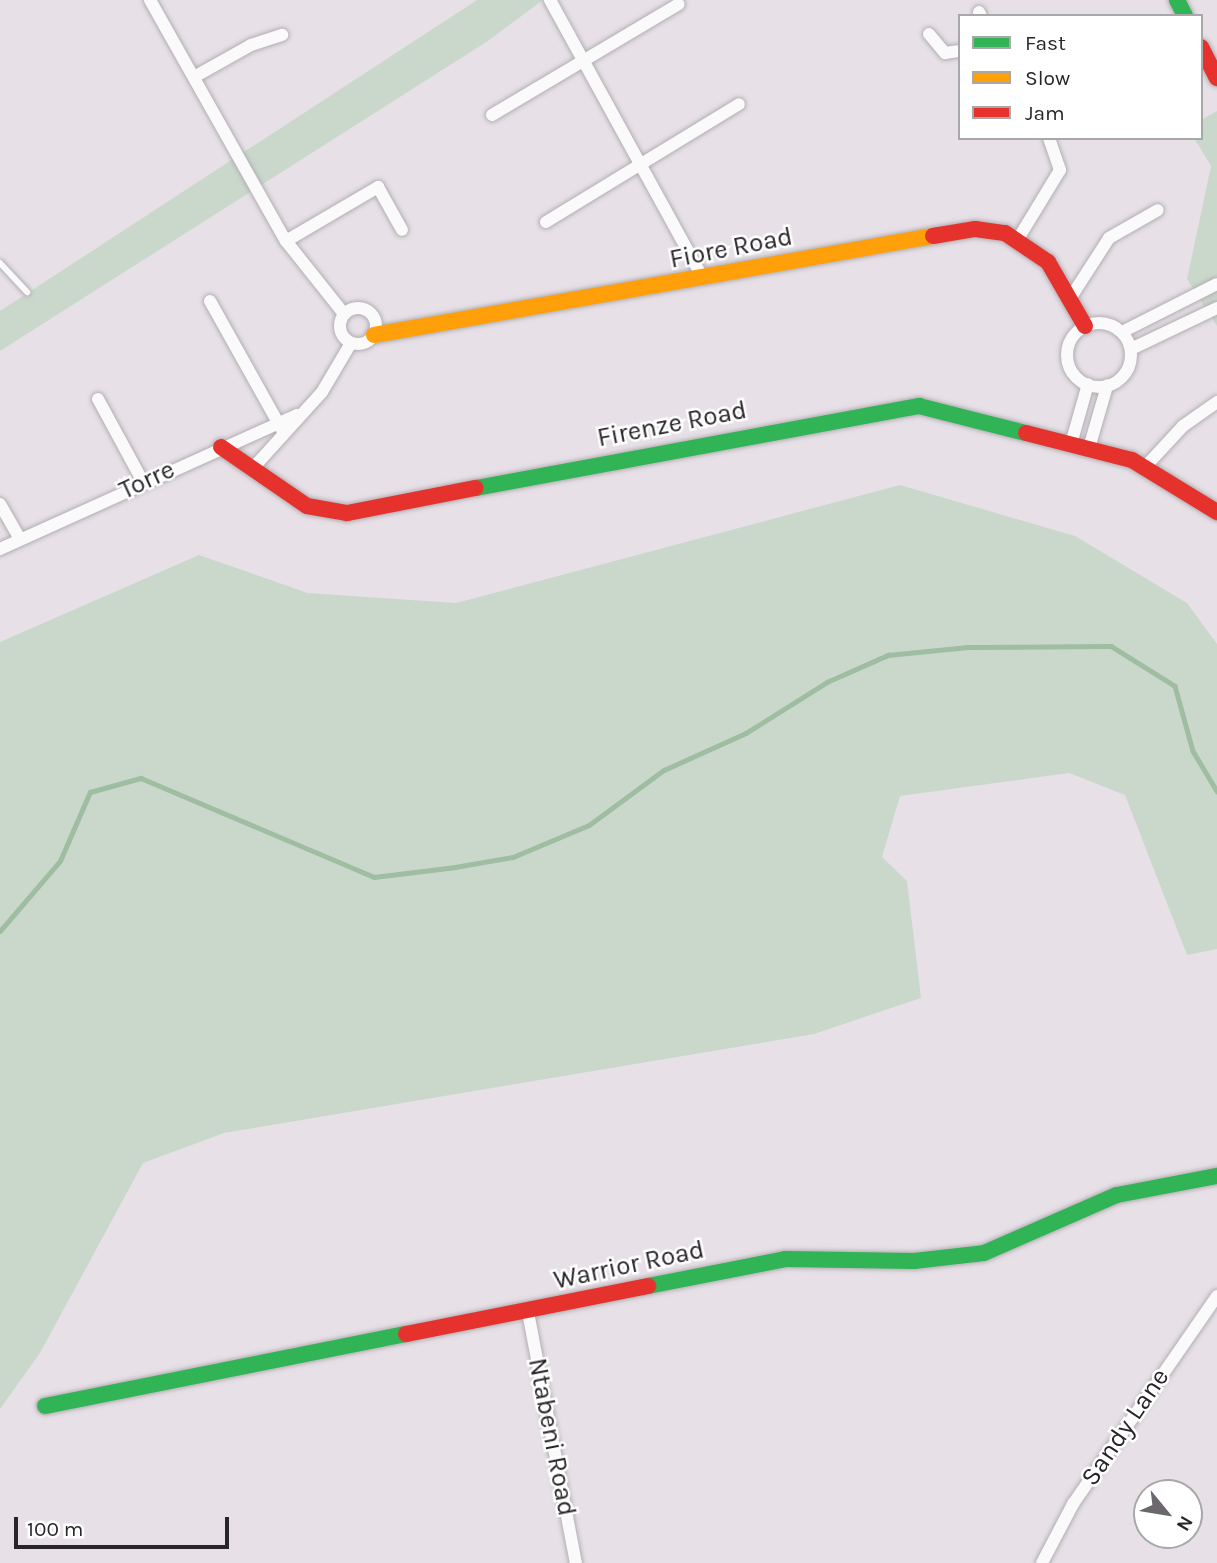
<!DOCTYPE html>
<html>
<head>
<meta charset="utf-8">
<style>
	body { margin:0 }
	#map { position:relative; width:1217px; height:1563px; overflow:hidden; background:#e7e1e7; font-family:Karla,sans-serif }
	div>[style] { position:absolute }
	.green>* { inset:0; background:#cad8cc }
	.stream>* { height:4.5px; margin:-2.25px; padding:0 2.25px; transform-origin:2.25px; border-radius:2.25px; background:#9ebda1 }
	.roads { filter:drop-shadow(0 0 2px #b3aeb3) drop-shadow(0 0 2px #b3aeb3) }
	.lane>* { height:6px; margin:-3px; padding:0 3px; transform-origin:3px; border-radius:3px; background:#fbfafb }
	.street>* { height:12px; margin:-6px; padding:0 6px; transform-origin:6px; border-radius:6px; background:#fbfafb }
	.street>.ring { margin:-6px; padding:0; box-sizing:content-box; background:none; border:12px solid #fbfafb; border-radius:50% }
	.fast>* { height:16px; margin:-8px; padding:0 8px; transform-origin:8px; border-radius:8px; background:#30b455 }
	.slow>* { height:16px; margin:-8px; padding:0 8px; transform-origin:8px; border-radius:8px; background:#ff9f0a }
	.jam>* { height:16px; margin:-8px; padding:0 8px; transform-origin:8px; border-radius:8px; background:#e5322d }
	span { translate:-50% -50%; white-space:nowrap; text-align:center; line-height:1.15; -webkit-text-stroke:5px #fff; paint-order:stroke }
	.street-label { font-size:26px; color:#282529 }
	.legend { position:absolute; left:958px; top:14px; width:245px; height:126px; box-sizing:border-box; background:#fff; border:2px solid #a9a8a9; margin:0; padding:9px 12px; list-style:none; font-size:21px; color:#282529 }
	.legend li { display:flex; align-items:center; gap:14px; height:35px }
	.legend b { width:35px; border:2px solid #a9a8a9 }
	.north { position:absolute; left:1133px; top:1479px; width:70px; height:70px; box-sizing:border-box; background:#fff; border:2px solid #a9a8a9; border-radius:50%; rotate:120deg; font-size:19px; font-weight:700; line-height:28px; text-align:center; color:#282529 }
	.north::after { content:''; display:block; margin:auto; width:24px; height:32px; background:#6b676c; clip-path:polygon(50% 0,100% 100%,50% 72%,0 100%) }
	.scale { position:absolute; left:14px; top:1517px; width:215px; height:32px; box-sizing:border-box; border:4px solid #282529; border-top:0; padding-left:9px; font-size:21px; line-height:24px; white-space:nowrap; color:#282529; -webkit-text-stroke:5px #fff; paint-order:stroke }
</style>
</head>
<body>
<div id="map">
	<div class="green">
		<div style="clip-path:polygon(477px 0,543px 0,488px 41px,0 351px,0 311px)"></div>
		<div style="clip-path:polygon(1217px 111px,1217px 326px,1187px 279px,1211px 166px,1194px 138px,1201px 138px,1201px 120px)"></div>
		<div style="clip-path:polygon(900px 485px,1075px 536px,1187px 603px,1217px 644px,1217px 949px,1187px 955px,1125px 795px,1069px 773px,900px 796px,882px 857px,907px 881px,921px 998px,814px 1034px,224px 1133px,143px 1163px,40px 1353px,0 1409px,0 642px,199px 555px,308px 593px,456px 603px)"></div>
	</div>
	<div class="stream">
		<div style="left:0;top:931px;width:92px;rotate:-49.4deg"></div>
		<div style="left:60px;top:861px;width:75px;rotate:-66.5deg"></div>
		<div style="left:90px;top:792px;width:53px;rotate:-15.4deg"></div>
		<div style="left:141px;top:778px;width:253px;rotate:23deg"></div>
		<div style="left:374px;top:877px;width:82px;rotate:-7deg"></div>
		<div style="left:455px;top:867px;width:59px;rotate:-9.8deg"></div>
		<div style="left:513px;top:857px;width:82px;rotate:-22.8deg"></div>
		<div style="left:589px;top:825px;width:93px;rotate:-36.3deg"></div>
		<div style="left:664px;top:770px;width:90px;rotate:-24.3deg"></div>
		<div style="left:746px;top:733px;width:96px;rotate:-32.2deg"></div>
		<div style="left:827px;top:682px;width:67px;rotate:-23.9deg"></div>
		<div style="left:888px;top:655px;width:80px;rotate:-5.7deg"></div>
		<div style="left:968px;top:647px;width:143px;rotate:-0.4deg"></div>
		<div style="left:1111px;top:646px;width:75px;rotate:32deg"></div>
		<div style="left:1175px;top:686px;width:67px;rotate:74.5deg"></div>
		<div style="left:1193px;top:751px;width:47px;rotate:59deg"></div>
	</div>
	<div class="roads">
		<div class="lane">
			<div style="left:0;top:263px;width:40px;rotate:47deg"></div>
		</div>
		<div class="street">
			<div style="left:150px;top:0;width:277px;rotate:60.6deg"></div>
			<div style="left:286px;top:241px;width:93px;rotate:51.5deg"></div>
			<div style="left:550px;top:0;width:317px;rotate:61.2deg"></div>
			<div style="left:979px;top:12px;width:4px;rotate:63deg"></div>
			<div style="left:929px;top:34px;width:25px;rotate:50deg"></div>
			<div style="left:945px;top:53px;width:15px;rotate:-8deg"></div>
			<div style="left:194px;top:77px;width:65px;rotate:-29.3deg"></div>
			<div style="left:251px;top:45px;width:33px;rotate:-18deg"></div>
			<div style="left:492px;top:115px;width:217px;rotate:-30.7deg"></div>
			<div style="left:546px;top:222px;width:226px;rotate:-31.4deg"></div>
			<div style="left:1018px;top:239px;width:81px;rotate:-58.7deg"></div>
			<div style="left:1060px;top:170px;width:34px;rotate:-109deg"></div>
			<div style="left:286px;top:241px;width:107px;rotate:-30.4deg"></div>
			<div style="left:378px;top:187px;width:49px;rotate:60.8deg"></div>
			<div style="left:1071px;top:297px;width:70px;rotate:-57.2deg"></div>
			<div style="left:1109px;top:238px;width:56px;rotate:-29.7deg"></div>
			<div style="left:210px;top:301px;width:148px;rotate:60.8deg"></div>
			<div class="ring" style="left:340px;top:308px;width:24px;height:24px"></div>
			<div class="ring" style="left:1067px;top:323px;width:52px;height:52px"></div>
			<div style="left:1122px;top:332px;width:106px;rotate:-26.8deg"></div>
			<div style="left:1131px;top:349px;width:95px;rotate:-25.5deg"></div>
			<div style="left:98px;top:399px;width:94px;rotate:61.5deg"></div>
			<div style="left:1071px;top:444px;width:62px;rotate:-74.2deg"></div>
			<div style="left:1089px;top:448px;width:65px;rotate:-73.8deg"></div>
			<div style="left:1146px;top:466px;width:54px;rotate:-47.2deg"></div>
			<div style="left:1183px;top:426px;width:42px;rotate:-35.2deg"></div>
			<div style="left:254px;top:467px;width:101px;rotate:-47.8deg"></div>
			<div style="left:322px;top:392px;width:57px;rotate:-59.4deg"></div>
			<div style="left:0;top:504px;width:40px;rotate:60.3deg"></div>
			<div style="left:0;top:549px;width:326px;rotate:-24.3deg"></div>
			<div style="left:528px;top:1312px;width:256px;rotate:79.2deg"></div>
			<div style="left:1042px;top:1563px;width:67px;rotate:-62.3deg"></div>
			<div style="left:1073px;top:1504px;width:253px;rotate:-55.3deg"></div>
		</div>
		<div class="fast">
			<div style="left:1177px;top:0;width:18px;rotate:63deg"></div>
			<div style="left:476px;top:488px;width:451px;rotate:-10.5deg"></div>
			<div style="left:919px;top:406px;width:110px;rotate:14.2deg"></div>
			<div style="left:648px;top:1286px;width:140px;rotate:-11.1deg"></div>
			<div style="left:785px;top:1259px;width:129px;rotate:0.9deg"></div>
			<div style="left:914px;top:1261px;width:70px;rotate:-6.5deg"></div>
			<div style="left:984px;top:1253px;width:145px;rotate:-23.6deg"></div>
			<div style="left:1117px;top:1195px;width:102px;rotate:-10.8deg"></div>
			<div style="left:45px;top:1406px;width:368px;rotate:-11.3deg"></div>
		</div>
		<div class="slow">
			<div style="left:374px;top:335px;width:568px;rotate:-10.04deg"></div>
		</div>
		<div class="jam">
			<div style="left:1201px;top:47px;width:35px;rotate:63deg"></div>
			<div style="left:933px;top:236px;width:43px;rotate:-9.5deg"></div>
			<div style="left:975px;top:229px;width:30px;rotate:8deg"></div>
			<div style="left:1005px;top:233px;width:52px;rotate:34deg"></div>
			<div style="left:1048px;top:262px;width:74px;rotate:60deg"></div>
			<div style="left:1026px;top:433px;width:109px;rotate:14.3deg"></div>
			<div style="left:1132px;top:460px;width:100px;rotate:31.5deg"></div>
			<div style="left:221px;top:447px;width:104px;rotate:34.5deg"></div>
			<div style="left:307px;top:506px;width:41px;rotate:9.9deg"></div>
			<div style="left:347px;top:513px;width:131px;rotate:-11deg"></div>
			<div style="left:406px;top:1334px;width:247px;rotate:-11.2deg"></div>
		</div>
	</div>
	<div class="street-label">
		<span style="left:731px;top:248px;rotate:-11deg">Fiore Road</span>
		<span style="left:672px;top:424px;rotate:-11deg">Firenze Road</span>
		<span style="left:147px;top:480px;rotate:-25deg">Torre</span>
		<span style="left:629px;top:1265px;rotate:-12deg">Warrior Road</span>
		<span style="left:1125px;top:1427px;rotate:-56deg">Sandy Lane</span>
		<span style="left:552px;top:1437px;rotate:79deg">Ntabeni Road</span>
	</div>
	<ul class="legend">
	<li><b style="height:9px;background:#30b455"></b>Fast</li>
	<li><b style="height:9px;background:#ff9f0a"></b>Slow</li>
	<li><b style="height:9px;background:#e5322d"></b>Jam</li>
	</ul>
	<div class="north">N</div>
	<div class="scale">100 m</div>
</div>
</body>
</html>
